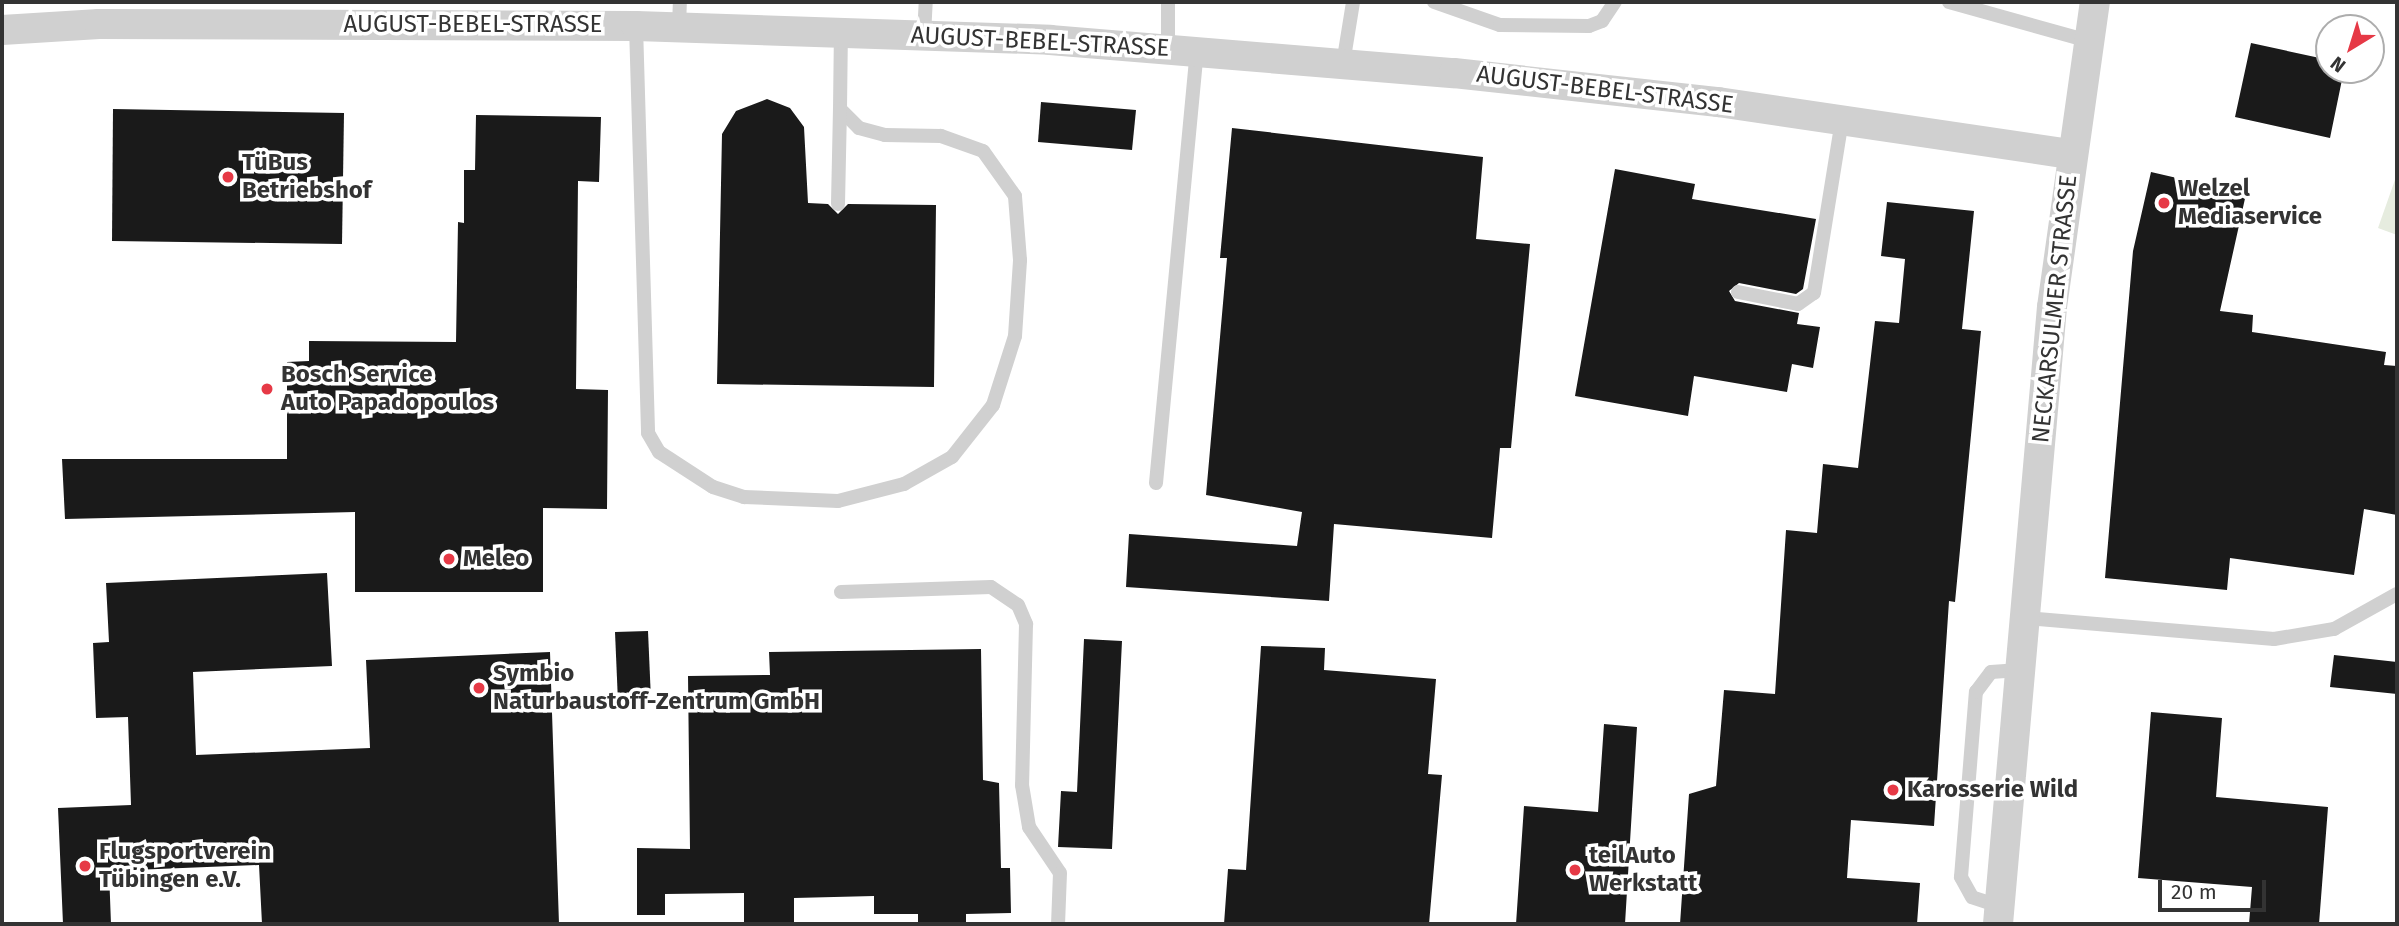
<!DOCTYPE html>
<html>
<head>
<meta charset="utf-8">
<style>
	body { margin:0 }
	#map { position:relative; width:2399px; height:926px; overflow:hidden; background:#fff; font-family:"Fira Sans",sans-serif }
	div>[style] { position:absolute }
	.green>* { inset:0; background:#e6ecdf }
	.building>* { inset:0; background:#1a1a1a }
	.lane>* { height:14px; margin:-7px; padding:0 7px; transform-origin:7px; border-radius:7px; background:#d0d0d0 }
	.street>* { height:30px; margin:-15px; padding:0 15px; transform-origin:15px; border-radius:15px; background:#d0d0d0 }
	.dots>* { width:19px; height:19px; translate:-50% -50%; box-sizing:border-box; border:4px solid #fff; border-radius:50% }
	span { translate:-50% -50%; white-space:nowrap; text-align:center; line-height:1.15; -webkit-text-stroke:7px #fff; paint-order:stroke }
	.street-label { font-size:24px; color:#333 }
	.poi-label { font-size:24px; color:#333; font-weight:700 }
	.left { translate:0 -50%; text-align:left }
	.frame { position:absolute; inset:0; border:4px solid #333; pointer-events:none }
	.north { position:absolute; left:2315px; top:14px; width:70px; height:70px; box-sizing:border-box; background:#fff; border:2px solid #adadad; border-radius:50%; rotate:218deg; font-size:19px; font-weight:700; line-height:28px; text-align:center; color:#333 }
	.north::after { content:''; display:block; margin:auto; width:24px; height:32px; background:#e63946; clip-path:polygon(50% 0,100% 100%,50% 72%,0 100%) }
	.scale { position:absolute; left:2158px; top:880px; width:108px; height:32px; box-sizing:border-box; border:4px solid #333; border-top:0; padding-left:9px; font-size:21px; line-height:24px; white-space:nowrap; color:#333; -webkit-text-stroke:5px #fff; paint-order:stroke }
</style>
</head>
<body>
<div id="map">
	<div class="green">
		<div style="clip-path:polygon(2397px 174px,2397px 235px,2378px 228px)"></div>
	</div>
	<div class="building">
		<div style="clip-path:polygon(2251px 43px,2329px 60px,2329px 70px,2344px 70px,2330px 138px,2235px 117px)"></div>
		<div style="clip-path:polygon(767px 99px,790px 108px,804px 127px,808px 203px,828px 204px,838px 214px,848px 204px,936px 205px,934px 387px,717px 384px,722px 134px,736px 111px)"></div>
		<div style="clip-path:polygon(1041px 102px,1136px 110px,1132px 150px,1038px 142px)"></div>
		<div style="clip-path:polygon(113px 109px,344px 113px,342px 244px,112px 241px)"></div>
		<div style="clip-path:polygon(476px 115px,601px 117px,599px 182px,578px 181px,576px 389px,608px 390px,607px 509px,543px 508px,543px 592px,355px 592px,355px 512px,65px 519px,62px 459px,287px 459px,287px 362px,309px 361px,309px 341px,456px 342px,458px 222px,464px 223px,464px 170px,475px 170px)"></div>
		<div style="clip-path:polygon(1232px 128px,1483px 157px,1476px 239px,1530px 244px,1511px 448px,1500px 448px,1492px 538px,1334px 524px,1329px 601px,1126px 587px,1129px 534px,1297px 546px,1302px 512px,1206px 495px,1227px 258px,1220px 258px)"></div>
		<div style="clip-path:polygon(1615px 169px,1695px 184px,1692px 199px,1816px 219px,1803px 289px,1796px 294px,1739px 283px,1729px 291px,1735px 301px,1799px 313px,1797px 324px,1820px 327px,1813px 368px,1792px 364px,1787px 392px,1694px 376px,1688px 416px,1575px 396px)"></div>
		<div style="clip-path:polygon(2151px 172px,2246px 194px,2220px 311px,2253px 315px,2252px 332px,2386px 352px,2384px 365px,2397px 366px,2397px 515px,2364px 509px,2354px 575px,2230px 558px,2227px 590px,2105px 578px,2133px 251px)"></div>
		<div style="clip-path:polygon(1887px 202px,1974px 211px,1962px 329px,1981px 331px,1955px 602px,1949px 601px,1934px 826px,1851px 820px,1847px 878px,1920px 883px,1917px 924px,1680px 924px,1689px 794px,1716px 786px,1724px 690px,1775px 694px,1786px 530px,1817px 533px,1823px 464px,1858px 468px,1875px 321px,1899px 323px,1905px 259px,1881px 256px)"></div>
		<div style="clip-path:polygon(327px 573px,332px 666px,193px 672px,196px 755px,370px 748px,366px 660px,550px 652px,559px 924px,262px 924px,259px 865px,109px 871px,111px 924px,63px 924px,58px 808px,131px 805px,128px 717px,96px 718px,93px 643px,109px 642px,106px 583px)"></div>
		<div style="clip-path:polygon(648px 631px,651px 700px,618px 702px,615px 632px)"></div>
		<div style="clip-path:polygon(1084px 639px,1122px 641px,1112px 849px,1058px 847px,1061px 791px,1077px 792px)"></div>
		<div style="clip-path:polygon(1261px 646px,1325px 648px,1324px 670px,1436px 679px,1428px 774px,1442px 775px,1429px 924px,1224px 924px,1228px 869px,1246px 870px)"></div>
		<div style="clip-path:polygon(981px 649px,983px 780px,999px 783px,1001px 868px,1010px 868px,1011px 913px,966px 914px,966px 922px,924px 924px,918px 923px,918px 914px,874px 914px,874px 896px,794px 898px,794px 924px,744px 924px,744px 893px,665px 894px,665px 915px,637px 915px,637px 848px,690px 849px,688px 676px,770px 675px,769px 652px)"></div>
		<div style="clip-path:polygon(2334px 655px,2397px 662px,2397px 694px,2330px 687px)"></div>
		<div style="clip-path:polygon(2151px 712px,2222px 718px,2216px 797px,2328px 807px,2319px 924px,2249px 924px,2252px 887px,2138px 878px)"></div>
		<div style="clip-path:polygon(1604px 724px,1637px 727px,1625px 924px,1516px 924px,1524px 806px,1598px 812px)"></div>
	</div>
	<div class="lane">
		<div style="left:1434px;top:2px;width:70px;rotate:19.2deg"></div>
		<div style="left:1500px;top:25px;width:89px;rotate:0.6deg"></div>
		<div style="left:1589px;top:26px;width:14px;rotate:-21deg"></div>
		<div style="left:1602px;top:21px;width:23px;rotate:-56deg"></div>
		<div style="left:1949px;top:2px;width:145px;rotate:15.6deg"></div>
		<div style="left:636px;top:26px;width:407px;rotate:88.3deg"></div>
		<div style="left:648px;top:433px;width:22px;rotate:60deg"></div>
		<div style="left:659px;top:452px;width:64px;rotate:32.9deg"></div>
		<div style="left:713px;top:487px;width:33px;rotate:18deg"></div>
		<div style="left:744px;top:497px;width:94px;rotate:2.4deg"></div>
		<div style="left:838px;top:501px;width:68px;rotate:-14.4deg"></div>
		<div style="left:904px;top:484px;width:55px;rotate:-29.4deg"></div>
		<div style="left:952px;top:457px;width:66px;rotate:-51.7deg"></div>
		<div style="left:993px;top:405px;width:72px;rotate:-72.3deg"></div>
		<div style="left:1015px;top:336px;width:76px;rotate:-86.2deg"></div>
		<div style="left:1020px;top:260px;width:64px;rotate:-94.5deg"></div>
		<div style="left:1015px;top:196px;width:55px;rotate:-125.4deg"></div>
		<div style="left:983px;top:151px;width:45px;rotate:-160.3deg"></div>
		<div style="left:941px;top:136px;width:56px;rotate:-179deg"></div>
		<div style="left:885px;top:135px;width:27px;rotate:-165deg"></div>
		<div style="left:859px;top:128px;width:27px;rotate:-135deg"></div>
		<div style="left:840px;top:109px;width:77px;rotate:-89.3deg"></div>
		<div style="left:679px;top:27px;width:25px;rotate:-88deg"></div>
		<div style="left:924px;top:35px;width:33px;rotate:-87deg"></div>
		<div style="left:1168px;top:49px;width:47px;rotate:-90deg"></div>
		<div style="left:1343px;top:64px;width:63px;rotate:-80.8deg"></div>
		<div style="left:838px;top:204px;width:95px;rotate:-88.8deg"></div>
		<div style="left:1738px;top:292px;width:61px;rotate:11.3deg"></div>
		<div style="left:1798px;top:304px;width:19px;rotate:-35deg"></div>
		<div style="left:1814px;top:293px;width:175px;rotate:-80.8deg"></div>
		<div style="left:1156px;top:483px;width:433px;rotate:-84.6deg"></div>
		<div style="left:841px;top:592px;width:150px;rotate:-1.9deg"></div>
		<div style="left:991px;top:587px;width:32px;rotate:34deg"></div>
		<div style="left:1018px;top:605px;width:21px;rotate:67deg"></div>
		<div style="left:1026px;top:624px;width:161px;rotate:91.4deg"></div>
		<div style="left:1022px;top:785px;width:43px;rotate:80.5deg"></div>
		<div style="left:1029px;top:827px;width:55px;rotate:56deg"></div>
		<div style="left:1060px;top:873px;width:51px;rotate:92.2deg"></div>
		<div style="left:2025px;top:618px;width:250px;rotate:4.8deg"></div>
		<div style="left:2274px;top:639px;width:61px;rotate:-9.5deg"></div>
		<div style="left:2334px;top:629px;width:72px;rotate:-29.1deg"></div>
		<div style="left:1999px;top:906px;width:28px;rotate:-162deg"></div>
		<div style="left:1972px;top:897px;width:23px;rotate:-119deg"></div>
		<div style="left:1961px;top:877px;width:186px;rotate:-85.4deg"></div>
		<div style="left:1976px;top:692px;width:25px;rotate:-53deg"></div>
		<div style="left:1991px;top:672px;width:29px;rotate:-4deg"></div>
	</div>
	<div class="street">
		<div style="left:2px;top:30px;width:97px;rotate:-3.5deg"></div>
		<div style="left:99px;top:24px;width:537px;rotate:0.21deg"></div>
		<div style="left:636px;top:26px;width:414px;rotate:1.9deg"></div>
		<div style="left:1050px;top:40px;width:405px;rotate:4.7deg"></div>
		<div style="left:1454px;top:73px;width:266px;rotate:6.3deg"></div>
		<div style="left:1718px;top:102px;width:358px;rotate:8.4deg"></div>
		<div style="left:1998px;top:924px;width:619px;rotate:-85deg"></div>
		<div style="left:2052px;top:307px;width:308px;rotate:-82deg"></div>
	</div>
	<div class="dots">
		<div style="left:228px;top:177px;background:#e63946"></div>
		<div style="left:2164px;top:203px;background:#e63946"></div>
		<div style="left:267px;top:389px;background:#e63946"></div>
		<div style="left:449px;top:559px;background:#e63946"></div>
		<div style="left:479px;top:688px;background:#e63946"></div>
		<div style="left:1893px;top:790px;background:#e63946"></div>
		<div style="left:85px;top:866px;background:#e63946"></div>
		<div style="left:1575px;top:870px;background:#e63946"></div>
	</div>
	<div class="street-label">
		<span style="left:473px;top:25px">AUGUST-BEBEL-STRASSE</span>
		<span style="left:1040px;top:42px;rotate:3deg">AUGUST-BEBEL-STRASSE</span>
		<span style="left:1605px;top:90px;rotate:7deg">AUGUST-BEBEL-STRASSE</span>
		<span style="left:2055px;top:309px;rotate:-84deg">NECKARSULMER STRASSE</span>
	</div>
	<div class="poi-label">
		<span class="left" style="left:242px;top:177px">TüBus<br>Betriebshof</span>
		<span class="left" style="left:2178px;top:203px">Welzel<br>Mediaservice</span>
		<span class="left" style="left:281px;top:389px">Bosch Service<br>Auto Papadopoulos</span>
		<span class="left" style="left:463px;top:559px">Meleo</span>
		<span class="left" style="left:493px;top:688px">Symbio<br>Naturbaustoff-Zentrum GmbH</span>
		<span class="left" style="left:1907px;top:790px">Karosserie Wild</span>
		<span class="left" style="left:99px;top:866px">Flugsportverein<br>Tübingen e.V.</span>
		<span class="left" style="left:1589px;top:870px">teilAuto<br>Werkstatt</span>
	</div>
	<div class="frame"></div>
	<div class="north">N</div>
	<div class="scale">20 m</div>
</div>
</body>
</html>
